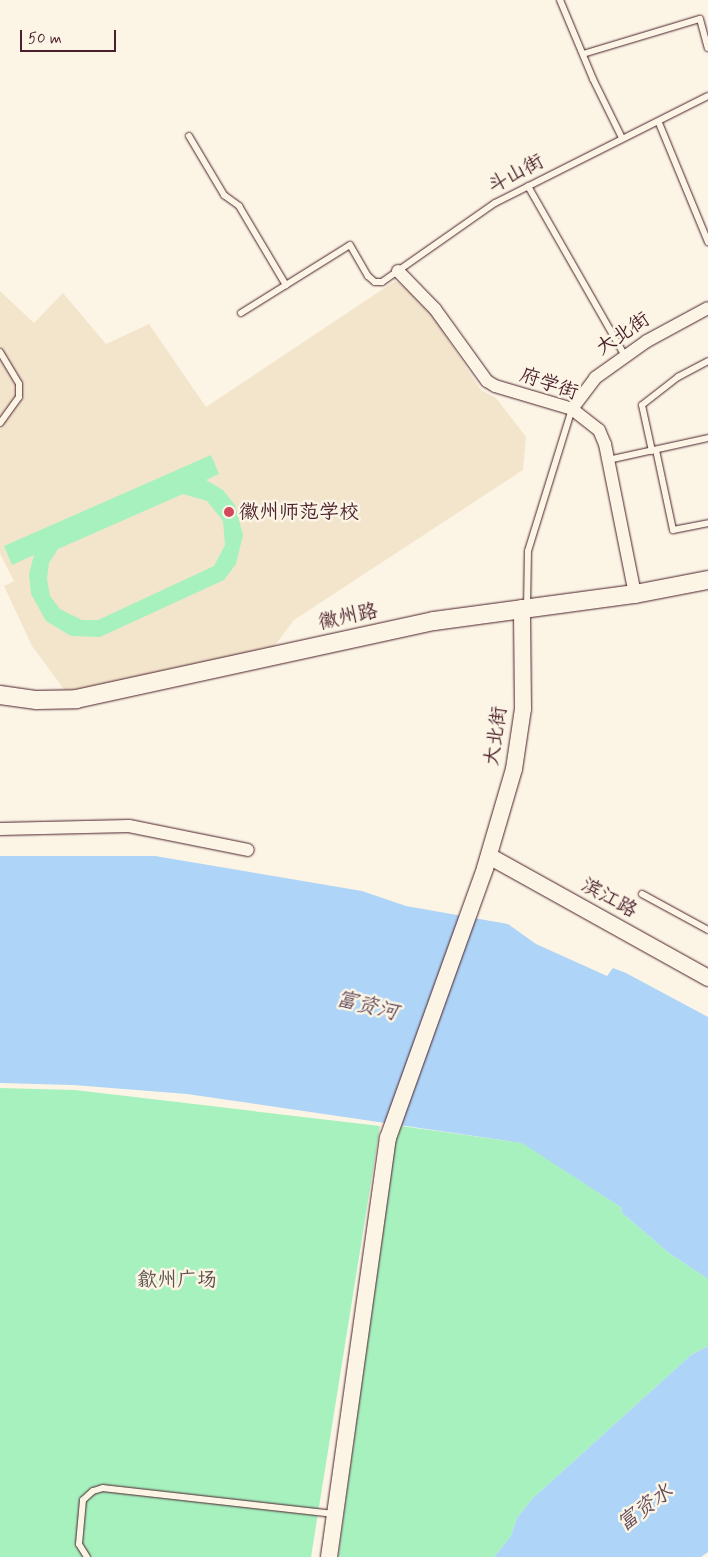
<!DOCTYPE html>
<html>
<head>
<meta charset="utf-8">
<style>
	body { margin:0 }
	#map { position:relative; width:708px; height:1557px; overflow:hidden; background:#fcf5e5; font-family:Mynerve,"LXGW WenKai TC",sans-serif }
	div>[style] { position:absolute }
	.built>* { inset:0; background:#f3e5cc }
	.green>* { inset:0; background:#a7f1bf }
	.water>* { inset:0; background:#aed4f7 }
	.roads { filter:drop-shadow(0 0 1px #4a1f2b) drop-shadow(0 0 1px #4a1f2b) }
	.service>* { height:6px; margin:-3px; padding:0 3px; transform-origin:3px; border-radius:3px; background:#fcf5e5 }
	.minor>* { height:12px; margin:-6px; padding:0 6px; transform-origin:6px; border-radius:6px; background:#fcf5e5 }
	.tertiary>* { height:16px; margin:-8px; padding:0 8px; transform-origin:8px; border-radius:8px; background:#fcf5e5 }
	.secondary>* { height:18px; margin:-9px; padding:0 9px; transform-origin:9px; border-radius:9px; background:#fcf5e5 }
	.dots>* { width:14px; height:14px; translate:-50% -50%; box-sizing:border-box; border:2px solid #fcf5e5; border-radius:50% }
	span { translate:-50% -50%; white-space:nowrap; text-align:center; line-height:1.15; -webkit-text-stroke:5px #fcf5e5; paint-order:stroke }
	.street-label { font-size:20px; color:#4a1f2b }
	.poi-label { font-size:20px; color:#4a1f2b }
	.left { translate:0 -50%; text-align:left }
	.park-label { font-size:20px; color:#615450 }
	.water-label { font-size:21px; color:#634c5e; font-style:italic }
	.scale { position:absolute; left:20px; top:30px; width:96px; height:22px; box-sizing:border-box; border:2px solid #4a1f2b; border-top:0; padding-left:6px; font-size:15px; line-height:18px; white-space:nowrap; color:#4a1f2b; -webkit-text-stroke:4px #fcf5e5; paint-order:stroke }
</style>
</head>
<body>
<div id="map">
	<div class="built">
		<div style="clip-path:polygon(395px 281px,422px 299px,481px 390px,496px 398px,526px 437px,523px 470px,294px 620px,273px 648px,69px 696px,32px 646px,4px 586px,14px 581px,0 554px,0 291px,34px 323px,63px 293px,106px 344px,149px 324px,206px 407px)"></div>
	</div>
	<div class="green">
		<div style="clip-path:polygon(evenodd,211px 455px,219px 474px,206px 480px,223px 490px,235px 505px,243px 535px,236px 564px,224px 580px,100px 637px,71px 636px,46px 621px,31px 594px,29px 574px,34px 555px,12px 565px,4px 546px,211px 455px,183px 494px,207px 501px,223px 521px,225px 545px,214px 566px,98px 620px,82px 620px,60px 609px,50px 596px,47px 579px,49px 563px,58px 549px,183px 494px)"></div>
		<div style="clip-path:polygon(0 1088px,75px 1090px,380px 1126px,311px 1557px,0 1557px)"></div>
		<div style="clip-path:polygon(401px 1126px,523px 1143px,622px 1208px,621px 1212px,669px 1253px,708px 1279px,708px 1346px,691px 1355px,532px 1499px,517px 1518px,511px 1536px,494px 1557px,338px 1557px,394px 1139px)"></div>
	</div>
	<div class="water">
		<div style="clip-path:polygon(0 856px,155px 856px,362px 891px,406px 906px,508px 924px,536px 944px,607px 976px,613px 968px,626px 973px,708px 1017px,708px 1279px,669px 1253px,621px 1212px,622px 1208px,522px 1143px,187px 1094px,73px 1085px,0 1083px)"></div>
		<div style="clip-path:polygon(708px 1346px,708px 1552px,701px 1557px,494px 1557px,511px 1536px,517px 1518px,532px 1499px,691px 1355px)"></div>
	</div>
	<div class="roads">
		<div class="service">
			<div style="left:560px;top:0;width:86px;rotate:67.3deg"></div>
			<div style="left:593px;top:79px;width:66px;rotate:63.8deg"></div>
			<div style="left:583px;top:54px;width:122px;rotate:-16.7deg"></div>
			<div style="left:700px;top:19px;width:30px;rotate:75deg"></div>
			<div style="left:659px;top:123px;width:129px;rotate:67.6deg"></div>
			<div style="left:189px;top:136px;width:69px;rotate:59.3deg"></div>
			<div style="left:224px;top:195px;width:19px;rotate:36deg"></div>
			<div style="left:239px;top:206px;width:92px;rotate:59.3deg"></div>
			<div style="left:528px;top:186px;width:196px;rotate:60.3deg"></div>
			<div style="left:241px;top:313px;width:128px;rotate:-32deg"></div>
			<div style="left:350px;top:245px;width:36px;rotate:60deg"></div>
			<div style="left:368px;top:276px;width:9px;rotate:41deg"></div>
			<div style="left:375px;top:282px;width:7px"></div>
			<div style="left:382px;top:282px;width:138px;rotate:-35deg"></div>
			<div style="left:495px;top:203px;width:238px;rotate:-26.7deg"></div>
			<div style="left:0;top:352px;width:37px;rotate:59deg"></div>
			<div style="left:19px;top:384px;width:13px;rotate:90deg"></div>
			<div style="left:19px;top:397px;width:32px;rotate:126deg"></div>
			<div style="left:656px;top:450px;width:82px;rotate:78deg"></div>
			<div style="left:673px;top:530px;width:36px;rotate:-11deg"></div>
			<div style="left:652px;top:451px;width:47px;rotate:-102.3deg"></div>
			<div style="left:642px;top:405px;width:46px;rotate:-37.9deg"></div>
			<div style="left:678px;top:377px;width:34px;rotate:-28deg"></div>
			<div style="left:608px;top:460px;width:102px;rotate:-12.4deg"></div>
			<div style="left:527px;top:607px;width:56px;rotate:-89deg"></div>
			<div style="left:528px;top:551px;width:149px;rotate:-72.8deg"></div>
			<div style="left:642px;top:894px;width:75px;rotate:28.6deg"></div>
			<div style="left:87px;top:1557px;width:15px;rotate:-122deg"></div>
			<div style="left:79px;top:1544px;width:44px;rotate:-84.8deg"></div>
			<div style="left:83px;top:1500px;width:13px;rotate:-42deg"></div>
			<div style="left:93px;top:1491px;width:10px;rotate:-17deg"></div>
			<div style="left:103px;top:1488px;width:232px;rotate:6.4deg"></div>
		</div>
		<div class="minor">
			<div style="left:398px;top:271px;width:53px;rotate:45.8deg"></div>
			<div style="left:435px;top:309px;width:89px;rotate:54.2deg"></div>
			<div style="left:487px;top:381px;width:9px;rotate:32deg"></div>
			<div style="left:495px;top:386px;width:80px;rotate:16.6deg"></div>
			<div style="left:572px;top:409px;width:34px;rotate:38deg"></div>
			<div style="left:599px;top:430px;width:15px;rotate:67deg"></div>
			<div style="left:605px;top:444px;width:153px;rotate:78.7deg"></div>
			<div style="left:572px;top:409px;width:39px;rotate:-53deg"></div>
			<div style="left:595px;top:378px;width:64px;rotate:-35.4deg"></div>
			<div style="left:647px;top:341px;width:69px;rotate:-28.4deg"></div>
			<div style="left:0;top:829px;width:129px;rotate:-1.3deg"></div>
			<div style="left:129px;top:826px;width:121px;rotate:11.4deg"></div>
		</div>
		<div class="tertiary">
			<div style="left:489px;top:856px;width:251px;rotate:29.1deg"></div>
			<div style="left:329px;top:1557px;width:423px;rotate:-82deg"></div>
			<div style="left:388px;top:1138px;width:287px;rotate:-70.2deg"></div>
			<div style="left:485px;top:868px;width:103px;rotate:-73.7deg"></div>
			<div style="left:514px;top:769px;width:61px;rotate:-81.5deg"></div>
			<div style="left:523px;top:709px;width:101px;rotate:-90.6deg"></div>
		</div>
		<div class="secondary">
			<div style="left:0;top:695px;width:37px;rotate:8deg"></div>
			<div style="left:37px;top:700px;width:39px;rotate:-1deg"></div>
			<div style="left:76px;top:699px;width:366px;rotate:-12.3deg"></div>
			<div style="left:434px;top:621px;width:203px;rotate:-7.7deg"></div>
			<div style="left:635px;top:594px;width:74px;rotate:-10.9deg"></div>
		</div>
	</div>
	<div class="dots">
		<div style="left:229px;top:512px;background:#d1495b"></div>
	</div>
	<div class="street-label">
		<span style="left:516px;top:174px;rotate:-28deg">斗山街</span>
		<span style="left:623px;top:334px;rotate:-34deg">大北街</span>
		<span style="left:549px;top:384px;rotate:19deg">府学街</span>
		<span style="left:348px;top:617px;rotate:-12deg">徽州路</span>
		<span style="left:496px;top:736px;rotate:-82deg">大北街</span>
		<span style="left:609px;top:898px;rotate:29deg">滨江路</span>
	</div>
	<div class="poi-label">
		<span class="left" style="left:239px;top:512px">徽州师范学校</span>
	</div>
	<div class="park-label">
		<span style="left:177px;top:1280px">歙州广场</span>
	</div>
	<div class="water-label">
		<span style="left:367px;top:1006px;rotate:14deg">富资河</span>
		<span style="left:645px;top:1508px;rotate:-37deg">富资水</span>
	</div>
	<div class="scale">50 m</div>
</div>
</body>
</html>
